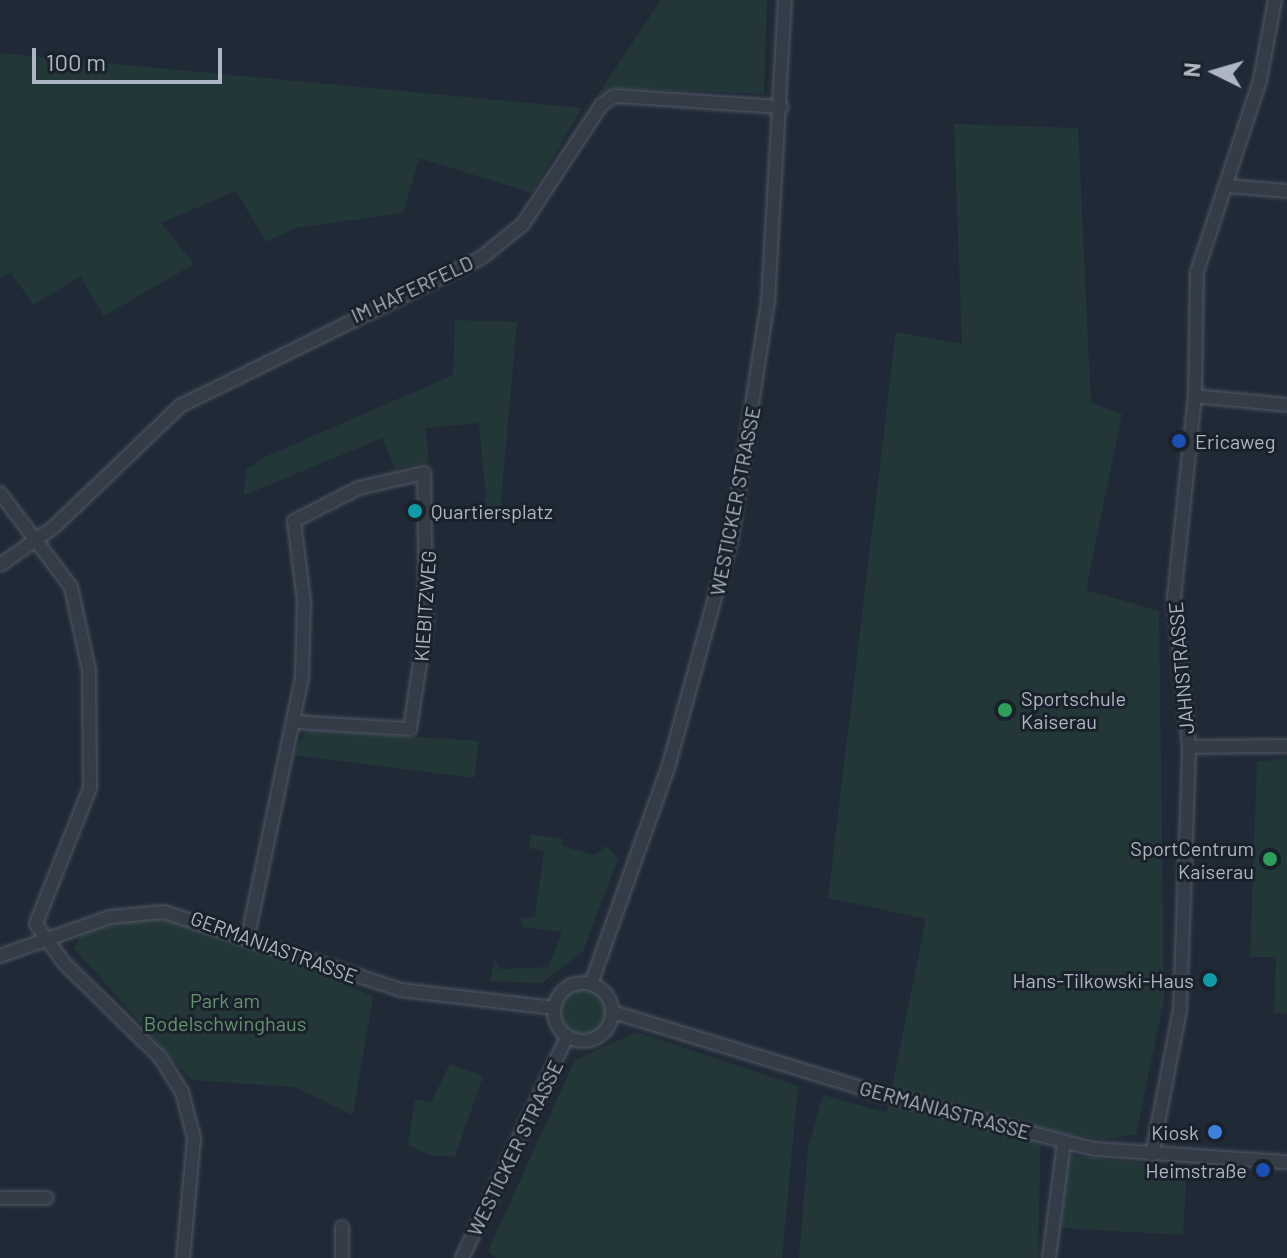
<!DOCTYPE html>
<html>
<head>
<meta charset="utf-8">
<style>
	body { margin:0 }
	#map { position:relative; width:1287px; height:1258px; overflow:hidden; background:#202a36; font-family:Barlow,sans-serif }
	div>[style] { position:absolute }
	.green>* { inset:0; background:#233738 }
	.round { border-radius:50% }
	.roads { filter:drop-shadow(0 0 2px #515965) drop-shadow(0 0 2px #515965) }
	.minor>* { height:12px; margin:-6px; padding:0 6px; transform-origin:6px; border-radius:6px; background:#343c47 }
	.minor>.ring { margin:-6px; padding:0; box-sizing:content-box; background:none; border:12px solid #343c47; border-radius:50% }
	.dots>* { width:22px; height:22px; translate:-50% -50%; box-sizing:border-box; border:4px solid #19212b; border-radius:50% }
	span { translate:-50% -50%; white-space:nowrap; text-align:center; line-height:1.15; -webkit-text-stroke:6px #19212b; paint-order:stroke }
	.street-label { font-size:20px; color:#aeb6c4 }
	.poi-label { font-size:20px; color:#aeb6c4 }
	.left { translate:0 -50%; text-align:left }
	.right { translate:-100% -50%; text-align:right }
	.park-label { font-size:20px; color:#669370 }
	.north { position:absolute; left:1175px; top:32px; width:80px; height:80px; -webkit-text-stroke:6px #19212b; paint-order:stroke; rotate:275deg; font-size:22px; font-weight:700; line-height:32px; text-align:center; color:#aeb6c4 }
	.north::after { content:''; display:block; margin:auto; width:28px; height:36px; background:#aeb6c4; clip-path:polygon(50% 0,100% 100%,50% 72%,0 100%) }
	.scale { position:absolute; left:32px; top:48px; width:190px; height:36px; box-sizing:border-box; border:4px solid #aeb6c4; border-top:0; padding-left:10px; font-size:24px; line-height:28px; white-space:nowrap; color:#aeb6c4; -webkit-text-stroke:6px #19212b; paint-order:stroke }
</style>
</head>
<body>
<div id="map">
	<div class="green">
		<div style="clip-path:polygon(661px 0,767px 0,764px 94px,615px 88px,597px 96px)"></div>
		<div style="clip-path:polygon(0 53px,582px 108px,532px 193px,419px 158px,403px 213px,295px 228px,266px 242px,236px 191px,161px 223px,194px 264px,104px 316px,80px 276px,34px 305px,10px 272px,0 278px)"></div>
		<div style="clip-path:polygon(954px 124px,1078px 128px,1091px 403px,1122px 414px,1086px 590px,1159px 611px,1164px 1000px,1136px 1134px,1102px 1140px,1041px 1128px,1038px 1258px,799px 1258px,808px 1148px,823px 1095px,887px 1113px,926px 919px,828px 898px,896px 332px,962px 344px)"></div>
		<div style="clip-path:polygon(455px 320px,517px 322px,500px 511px,487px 510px,479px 423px,425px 428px,429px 462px,395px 469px,383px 438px,244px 495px,246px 470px,265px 457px,453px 375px)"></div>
		<div style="clip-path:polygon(306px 730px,479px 741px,474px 778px,294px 755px)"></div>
		<div style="clip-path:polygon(1287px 758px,1287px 1014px,1274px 1013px,1276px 957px,1250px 957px,1257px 762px)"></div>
		<div style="clip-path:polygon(531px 834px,563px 839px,563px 846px,594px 855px,606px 846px,618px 859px,583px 951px,542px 983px,490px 981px,495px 959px,500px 969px,548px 967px,562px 932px,523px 927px,520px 918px,535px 917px,544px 851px,529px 848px)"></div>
		<div style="clip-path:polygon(142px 916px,216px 931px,373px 996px,353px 1115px,295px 1087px,191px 1080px,74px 948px,83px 932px)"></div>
		<div class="round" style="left:561px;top:988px;width:46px;height:46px"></div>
		<div style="clip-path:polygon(637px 1032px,798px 1086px,782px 1258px,496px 1258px,488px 1251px,575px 1060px)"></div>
		<div style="clip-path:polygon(450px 1064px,483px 1076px,455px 1157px,430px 1155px,408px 1145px,415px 1099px,431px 1102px)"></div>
		<div style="clip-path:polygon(1068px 1155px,1187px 1168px,1183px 1235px,1061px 1228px)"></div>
	</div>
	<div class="roads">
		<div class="minor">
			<div style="left:1227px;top:186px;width:60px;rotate:4.8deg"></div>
			<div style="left:1195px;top:396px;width:92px;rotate:5.6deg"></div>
			<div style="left:0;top:493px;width:118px;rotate:52.9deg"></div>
			<div style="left:71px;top:587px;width:85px;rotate:77.8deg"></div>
			<div style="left:89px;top:670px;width:118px;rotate:89.5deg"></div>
			<div style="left:90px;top:788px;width:146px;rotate:111.7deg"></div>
			<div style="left:36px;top:924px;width:48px;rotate:54.3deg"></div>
			<div style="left:64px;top:963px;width:134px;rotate:44.4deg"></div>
			<div style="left:160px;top:1057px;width:41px;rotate:57.8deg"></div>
			<div style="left:182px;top:1092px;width:48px;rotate:75.4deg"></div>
			<div style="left:194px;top:1138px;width:121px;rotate:95.2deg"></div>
			<div style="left:0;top:565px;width:66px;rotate:-35.1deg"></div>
			<div style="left:54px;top:527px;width:175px;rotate:-43.8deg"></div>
			<div style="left:180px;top:406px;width:335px;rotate:-26.2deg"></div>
			<div style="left:481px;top:258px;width:54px;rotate:-39deg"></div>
			<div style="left:523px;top:224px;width:144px;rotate:-56.6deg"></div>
			<div style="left:602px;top:104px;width:15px;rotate:-32deg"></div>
			<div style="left:615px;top:96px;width:167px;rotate:3.8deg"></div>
			<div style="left:1189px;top:747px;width:98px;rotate:-0.6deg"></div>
			<div style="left:248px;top:936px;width:265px;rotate:-78.2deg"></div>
			<div style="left:302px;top:677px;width:76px;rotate:-88.5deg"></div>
			<div style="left:304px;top:601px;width:81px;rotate:-97.1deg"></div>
			<div style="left:294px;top:521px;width:73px;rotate:-26.9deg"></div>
			<div style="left:359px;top:488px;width:67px;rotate:-13deg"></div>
			<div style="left:424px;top:473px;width:151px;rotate:89.2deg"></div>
			<div style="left:426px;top:624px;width:106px;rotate:98.7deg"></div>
			<div style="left:410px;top:729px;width:114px;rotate:-176.5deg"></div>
			<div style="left:0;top:956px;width:117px;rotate:-19.5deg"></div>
			<div style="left:110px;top:917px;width:54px;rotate:-5.3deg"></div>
			<div style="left:164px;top:912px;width:250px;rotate:18.2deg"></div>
			<div style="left:401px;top:990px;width:154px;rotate:6.7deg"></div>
			<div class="ring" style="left:554px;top:983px;width:46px;height:46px"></div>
			<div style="left:591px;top:984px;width:229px;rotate:-70.4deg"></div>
			<div style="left:668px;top:768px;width:237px;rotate:-74.6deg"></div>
			<div style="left:731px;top:540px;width:241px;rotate:-81.2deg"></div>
			<div style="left:768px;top:302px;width:302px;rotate:-86.8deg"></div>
			<div style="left:613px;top:1012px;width:270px;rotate:17deg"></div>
			<div style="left:871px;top:1091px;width:230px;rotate:14.6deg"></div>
			<div style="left:1094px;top:1149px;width:193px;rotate:3.9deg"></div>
			<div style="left:1152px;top:1155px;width:148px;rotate:-79.1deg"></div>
			<div style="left:1180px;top:1010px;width:263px;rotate:-88deg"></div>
			<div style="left:1189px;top:747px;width:150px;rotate:-95.7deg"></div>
			<div style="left:1174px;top:598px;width:203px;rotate:-84.1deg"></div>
			<div style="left:1195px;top:396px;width:124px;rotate:-89.1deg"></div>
			<div style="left:1197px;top:272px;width:202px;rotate:-71.8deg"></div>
			<div style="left:1260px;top:80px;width:81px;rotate:-79.4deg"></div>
			<div style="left:0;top:1198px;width:47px"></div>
			<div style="left:342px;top:1258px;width:31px;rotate:-90deg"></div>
			<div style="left:462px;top:1258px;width:245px;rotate:-64.6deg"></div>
			<div style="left:1049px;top:1258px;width:117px;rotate:-82.6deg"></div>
		</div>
	</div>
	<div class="dots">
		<div style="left:1179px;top:441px;background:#1a4fb4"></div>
		<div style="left:415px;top:511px;background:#0f9aa8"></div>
		<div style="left:1005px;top:710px;background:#2e9e5b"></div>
		<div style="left:1270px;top:859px;background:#2e9e5b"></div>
		<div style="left:1210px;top:980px;background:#0f9aa8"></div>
		<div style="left:1215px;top:1132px;background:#3f7fe0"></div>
		<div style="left:1263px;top:1170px;background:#1a4fb4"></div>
	</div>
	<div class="street-label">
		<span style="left:412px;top:289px;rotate:-25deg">IM HAFERFELD</span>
		<span style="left:735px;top:501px;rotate:-79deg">WESTICKER STRASSE</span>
		<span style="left:425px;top:606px;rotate:-86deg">KIEBITZWEG</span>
		<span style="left:1181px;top:668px;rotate:-95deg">JAHNSTRASSE</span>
		<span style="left:274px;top:947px;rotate:20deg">GERMANIASTRASSE</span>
		<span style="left:945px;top:1110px;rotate:15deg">GERMANIASTRASSE</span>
		<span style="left:515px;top:1148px;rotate:-64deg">WESTICKER STRASSE</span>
	</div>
	<div class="poi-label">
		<span class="left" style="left:1195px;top:441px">Ericaweg</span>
		<span class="left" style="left:431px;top:511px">Quartiersplatz</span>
		<span class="left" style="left:1021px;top:710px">Sportschule<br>Kaiserau</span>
		<span class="right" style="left:1254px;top:860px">SportCentrum<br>Kaiserau</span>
		<span class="right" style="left:1194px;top:980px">Hans-Tilkowski-Haus</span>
		<span class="right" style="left:1199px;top:1132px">Kiosk</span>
		<span class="right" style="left:1247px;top:1170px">Heimstraße</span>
	</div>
	<div class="park-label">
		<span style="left:225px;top:1012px">Park am<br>Bodelschwinghaus</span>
	</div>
	<div class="north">N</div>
	<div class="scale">100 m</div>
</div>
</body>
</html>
